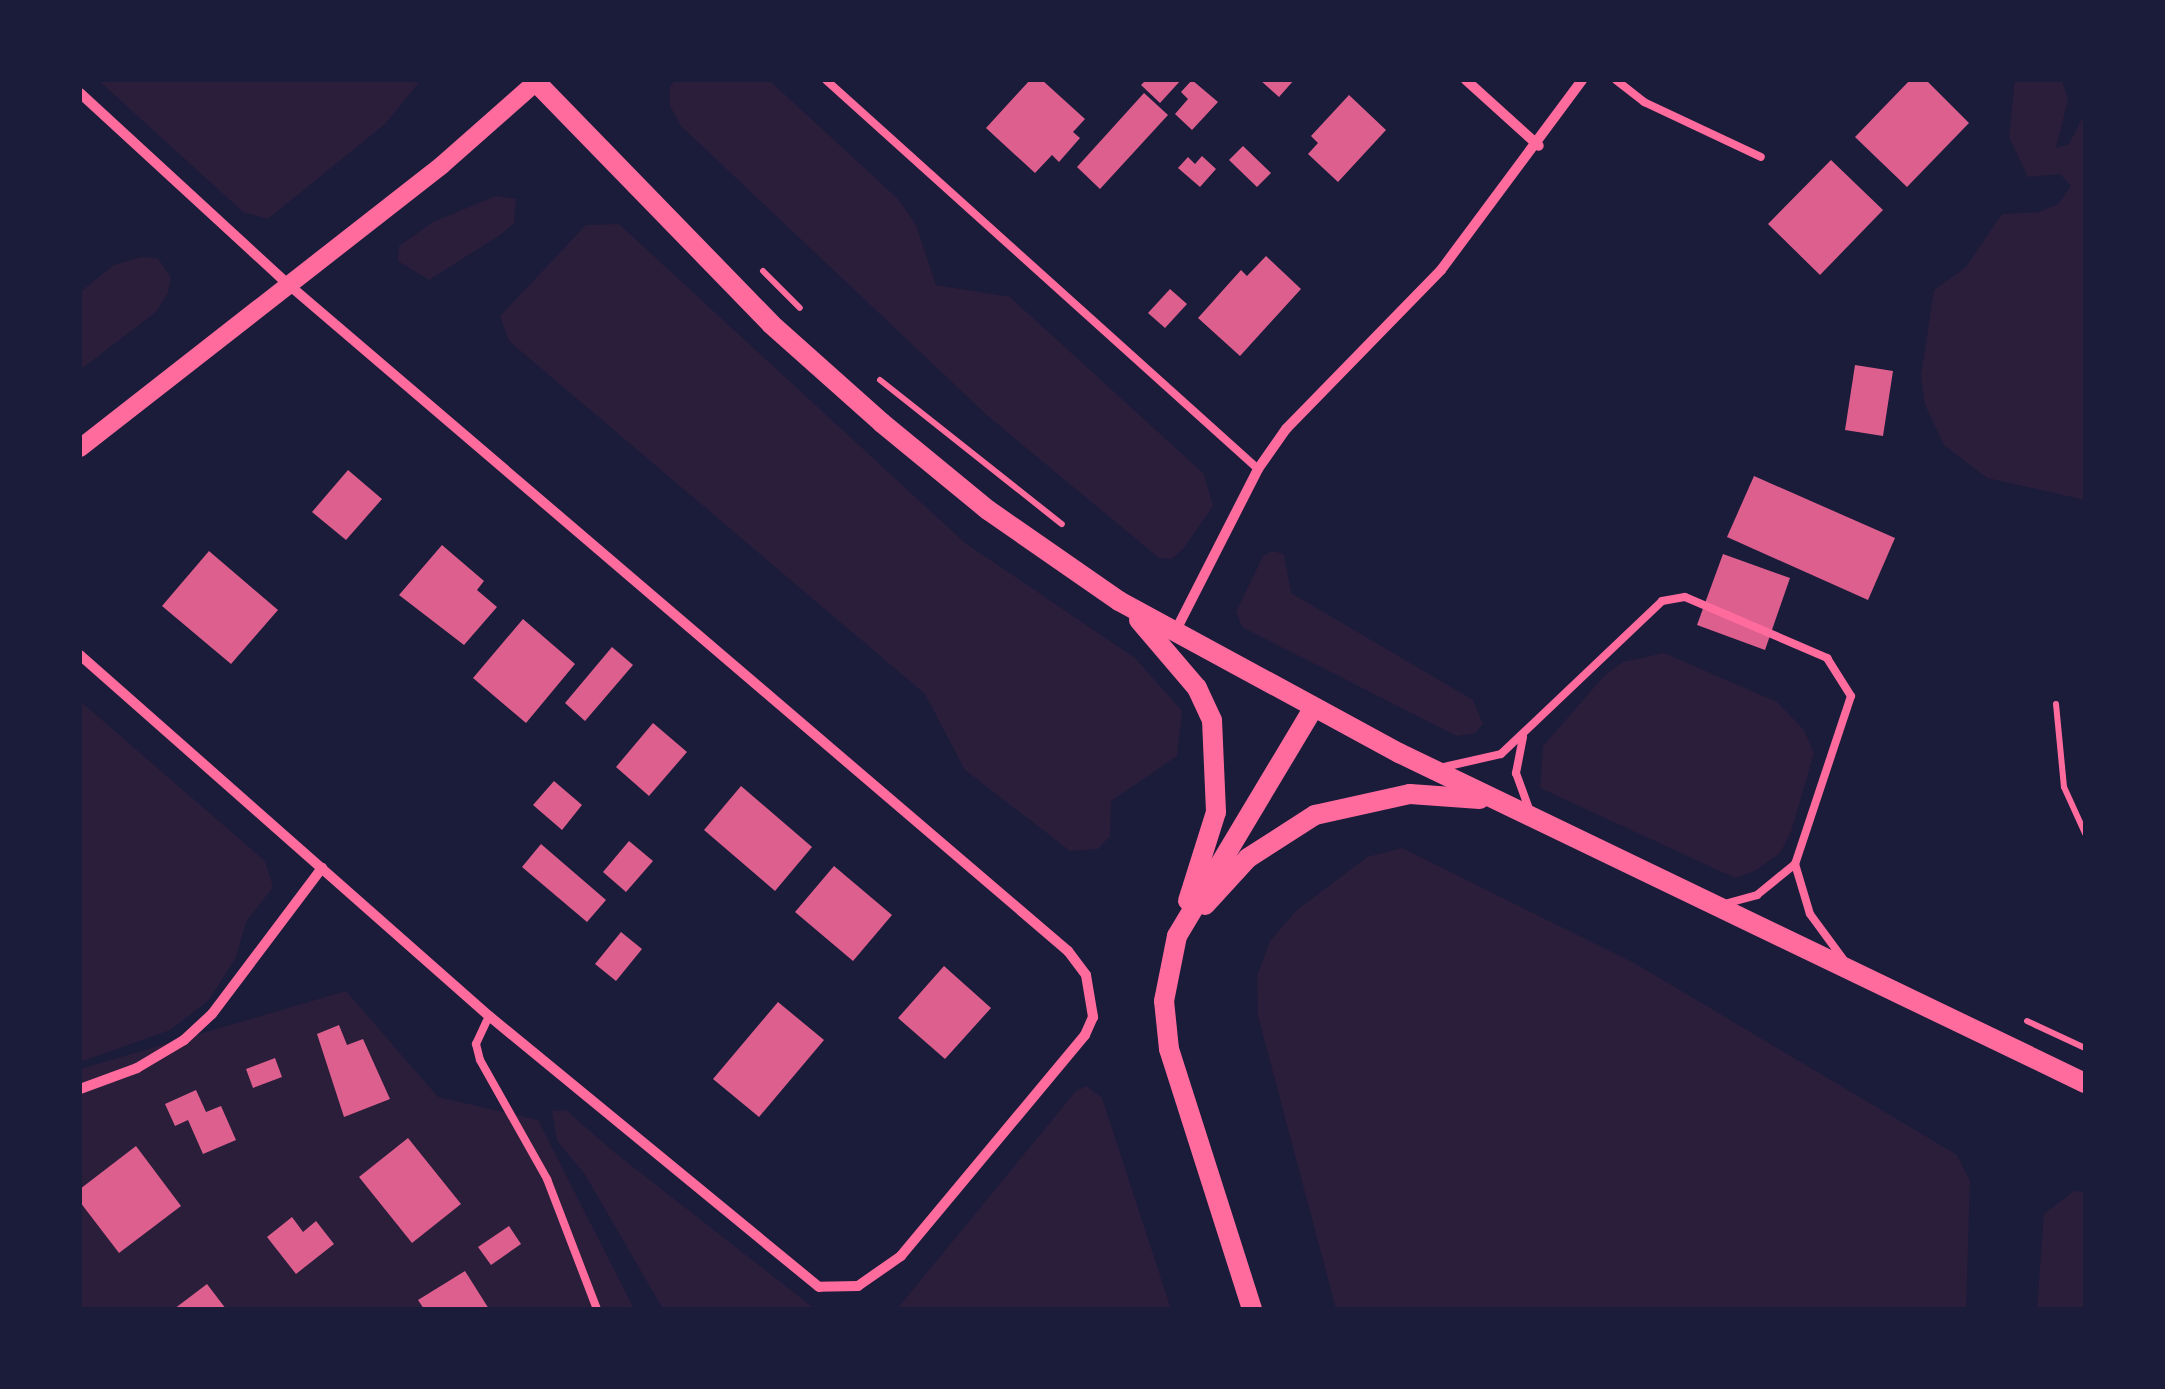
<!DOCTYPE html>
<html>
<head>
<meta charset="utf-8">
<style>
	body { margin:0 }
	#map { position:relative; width:2165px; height:1389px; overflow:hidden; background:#1b1b3a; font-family:Barlow,sans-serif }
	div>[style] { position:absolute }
	.green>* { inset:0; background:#2a1e3b }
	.building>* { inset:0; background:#dd5f8e }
	.path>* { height:6px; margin:-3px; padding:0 3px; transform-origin:3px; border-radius:3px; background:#ff6b9d }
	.service>* { height:8px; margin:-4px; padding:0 4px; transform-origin:4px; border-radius:4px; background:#ff6b9d }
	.minor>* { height:10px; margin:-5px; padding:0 5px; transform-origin:5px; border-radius:5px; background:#ff6b9d }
	.tertiary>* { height:18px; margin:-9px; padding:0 9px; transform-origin:9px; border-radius:9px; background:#ff6b9d }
	.secondary>* { height:20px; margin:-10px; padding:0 10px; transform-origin:10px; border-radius:10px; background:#ff6b9d }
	span { translate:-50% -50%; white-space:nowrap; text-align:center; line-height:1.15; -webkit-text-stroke:9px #1b1b3a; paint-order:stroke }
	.frame { position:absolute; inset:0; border:82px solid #1b1b3a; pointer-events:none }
</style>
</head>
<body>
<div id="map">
	<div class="green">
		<div style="clip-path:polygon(98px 80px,421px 80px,385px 124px,268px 219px,243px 212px)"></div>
		<div style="clip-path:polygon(676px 80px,769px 80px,898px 199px,916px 225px,936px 285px,1010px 297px,1204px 474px,1213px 506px,1183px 549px,1172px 559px,1159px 558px,989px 417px,681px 126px,670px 106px,670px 86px)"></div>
		<div style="clip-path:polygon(2015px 80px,2062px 80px,2068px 100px,2056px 148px,2069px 144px,2085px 113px,2085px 500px,1987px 478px,1944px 445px,1925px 405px,1921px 376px,1934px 290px,1966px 267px,2002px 214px,2039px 212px,2058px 204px,2071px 186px,2060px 174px,2028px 177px,2009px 137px)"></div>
		<div style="clip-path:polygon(496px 196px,516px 199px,514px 223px,500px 235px,429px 280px,398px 261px,399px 246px,433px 222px)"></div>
		<div style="clip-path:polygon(619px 224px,965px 543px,1135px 658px,1182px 711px,1177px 756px,1111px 801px,1110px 836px,1098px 849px,1070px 851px,965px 770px,925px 694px,509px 341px,500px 316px,586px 225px)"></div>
		<div style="clip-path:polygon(141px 257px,158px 258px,171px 278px,168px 293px,156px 312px,80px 370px,80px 292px,114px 265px)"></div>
		<div style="clip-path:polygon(1272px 551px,1284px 554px,1291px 593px,1473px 700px,1483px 724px,1475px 733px,1457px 736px,1242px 627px,1236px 612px,1263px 556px)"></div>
		<div style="clip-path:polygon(1664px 653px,1777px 702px,1804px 730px,1814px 753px,1791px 832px,1780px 853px,1755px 871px,1735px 878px,1540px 788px,1543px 746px,1605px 675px,1623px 662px)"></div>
		<div style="clip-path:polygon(80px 701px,265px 861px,273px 887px,246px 922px,236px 957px,209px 1000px,170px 1030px,80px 1062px)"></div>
		<div style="clip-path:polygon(1402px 848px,1636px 964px,1957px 1155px,1970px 1181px,1966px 1309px,1336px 1309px,1258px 1016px,1257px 976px,1270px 941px,1297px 910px,1367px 857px)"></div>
		<div style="clip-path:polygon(346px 991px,438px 1097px,538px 1120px,634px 1309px,80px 1309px,80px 1069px)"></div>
		<div style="clip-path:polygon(1087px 1086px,1102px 1098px,1171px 1309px,897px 1309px,1076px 1091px)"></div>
		<div style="clip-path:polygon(566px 1110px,614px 1152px,815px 1309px,663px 1309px,584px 1173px,557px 1141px,552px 1111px)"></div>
		<div style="clip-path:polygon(2074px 1191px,2085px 1192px,2085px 1309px,2037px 1309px,2044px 1214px)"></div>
	</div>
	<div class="building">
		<div style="clip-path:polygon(1030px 80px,1042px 80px,1085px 119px,1073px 132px,1080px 138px,1059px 162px,1052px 155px,1035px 173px,986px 128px)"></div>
		<div style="clip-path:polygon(1146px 80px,1181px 80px,1160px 103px,1141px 85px)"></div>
		<div style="clip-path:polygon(1192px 80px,1218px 102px,1192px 130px,1175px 114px,1188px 99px,1181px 92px)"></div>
		<div style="clip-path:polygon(1260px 80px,1294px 80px,1279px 97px)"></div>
		<div style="clip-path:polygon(1910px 80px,1926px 80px,1969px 123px,1907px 187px,1855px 137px)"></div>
		<div style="clip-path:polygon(1144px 93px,1168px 115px,1100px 189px,1077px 167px)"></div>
		<div style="clip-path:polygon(1349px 95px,1386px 130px,1338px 182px,1308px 154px,1318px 143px,1311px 136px)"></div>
		<div style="clip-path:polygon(1243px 146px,1271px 173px,1257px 187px,1229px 160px)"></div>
		<div style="clip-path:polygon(1202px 156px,1216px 169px,1200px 187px,1178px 168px,1188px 157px,1195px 164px)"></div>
		<div style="clip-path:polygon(1831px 160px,1883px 210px,1820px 275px,1768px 224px)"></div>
		<div style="clip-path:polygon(1266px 256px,1301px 289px,1240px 356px,1198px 318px,1241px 270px,1247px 276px)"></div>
		<div style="clip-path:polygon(1170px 289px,1187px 304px,1165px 328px,1148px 313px)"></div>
		<div style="clip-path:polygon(1855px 365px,1893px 371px,1883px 436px,1845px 430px)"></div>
		<div style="clip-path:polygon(348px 470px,382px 499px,346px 540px,312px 512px)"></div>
		<div style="clip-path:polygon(1754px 476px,1895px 538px,1868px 600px,1727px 537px)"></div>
		<div style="clip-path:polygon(442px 545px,484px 581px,477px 590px,497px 607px,464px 645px,399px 595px)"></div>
		<div style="clip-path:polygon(209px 551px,278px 610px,231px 664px,162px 606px)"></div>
		<div style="clip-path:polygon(1723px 554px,1790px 578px,1765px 650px,1697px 625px)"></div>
		<div style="clip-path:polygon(523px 619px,575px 664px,526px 723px,473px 678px)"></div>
		<div style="clip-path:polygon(612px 647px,633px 665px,585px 721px,565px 703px)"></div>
		<div style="clip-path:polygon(653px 723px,687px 752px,649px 796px,616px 767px)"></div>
		<div style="clip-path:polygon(554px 781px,582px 805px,562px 830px,533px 805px)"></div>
		<div style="clip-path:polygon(741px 786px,812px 847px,775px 891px,704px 830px)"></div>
		<div style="clip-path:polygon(629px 841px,653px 861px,626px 892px,603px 872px)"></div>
		<div style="clip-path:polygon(541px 844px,606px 900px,587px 922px,522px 867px)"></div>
		<div style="clip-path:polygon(834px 866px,892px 915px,853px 961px,795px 912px)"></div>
		<div style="clip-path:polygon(621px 932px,642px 949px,616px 981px,595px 964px)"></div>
		<div style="clip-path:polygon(944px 966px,991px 1008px,945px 1059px,898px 1018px)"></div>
		<div style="clip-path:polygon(778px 1002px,824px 1040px,759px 1117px,713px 1079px)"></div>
		<div style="clip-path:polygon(339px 1025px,347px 1045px,363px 1039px,390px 1099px,344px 1117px,317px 1034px)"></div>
		<div style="clip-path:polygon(275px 1058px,282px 1077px,253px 1088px,246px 1069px)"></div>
		<div style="clip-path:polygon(196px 1090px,206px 1112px,221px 1106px,236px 1140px,203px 1154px,188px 1120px,175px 1126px,165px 1104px)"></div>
		<div style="clip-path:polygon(408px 1138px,461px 1204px,412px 1243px,359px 1177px)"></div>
		<div style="clip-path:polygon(136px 1146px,181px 1206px,119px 1253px,80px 1202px,80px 1189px)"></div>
		<div style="clip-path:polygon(292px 1217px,303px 1232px,316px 1221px,334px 1244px,296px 1274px,267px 1237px)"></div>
		<div style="clip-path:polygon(509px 1226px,521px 1244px,491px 1265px,478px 1247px)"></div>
		<div style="clip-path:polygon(465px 1271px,489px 1309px,424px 1309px,418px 1300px)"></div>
		<div style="clip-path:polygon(207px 1284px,226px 1309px,174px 1309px)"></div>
	</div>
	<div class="path">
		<div style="left:763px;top:271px;width:52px;rotate:45deg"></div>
		<div style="left:880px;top:380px;width:232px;rotate:38.4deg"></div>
		<div style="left:2056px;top:704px;width:83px;rotate:84.5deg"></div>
		<div style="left:2064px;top:787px;width:51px;rotate:65.5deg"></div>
		<div style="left:2027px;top:1021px;width:64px;rotate:25deg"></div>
	</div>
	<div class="service">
		<div style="left:826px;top:80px;width:581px;rotate:42deg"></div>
		<div style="left:1616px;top:80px;width:36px;rotate:38deg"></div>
		<div style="left:1644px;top:102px;width:129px;rotate:25.2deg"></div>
		<div style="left:1523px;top:737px;width:37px;rotate:101deg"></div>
		<div style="left:1516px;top:773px;width:37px;rotate:70deg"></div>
		<div style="left:1444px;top:767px;width:58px;rotate:-12.8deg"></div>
		<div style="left:1501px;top:754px;width:222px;rotate:-43.5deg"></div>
		<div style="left:1662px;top:601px;width:23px;rotate:-10deg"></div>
		<div style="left:1685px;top:597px;width:155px;rotate:23.2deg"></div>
		<div style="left:1827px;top:658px;width:45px;rotate:57.7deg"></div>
		<div style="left:1851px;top:696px;width:177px;rotate:108.4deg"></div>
		<div style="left:1795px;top:864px;width:52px;rotate:73.3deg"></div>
		<div style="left:1810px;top:914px;width:56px;rotate:53.7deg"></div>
		<div style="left:1728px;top:903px;width:30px;rotate:-15deg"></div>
		<div style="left:1757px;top:895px;width:49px;rotate:-39.2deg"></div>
		<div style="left:489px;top:1016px;width:31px;rotate:115deg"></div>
		<div style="left:476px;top:1044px;width:16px;rotate:76deg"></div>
		<div style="left:480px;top:1060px;width:137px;rotate:60.6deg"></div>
		<div style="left:547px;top:1179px;width:139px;rotate:69deg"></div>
	</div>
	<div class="minor">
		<div style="left:1466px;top:80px;width:98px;rotate:42.1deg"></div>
		<div style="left:80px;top:93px;width:284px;rotate:42.6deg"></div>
		<div style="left:289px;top:285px;width:1025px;rotate:40.53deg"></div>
		<div style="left:1068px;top:951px;width:30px;rotate:53deg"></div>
		<div style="left:1086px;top:975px;width:43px;rotate:80.5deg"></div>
		<div style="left:1093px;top:1017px;width:20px;rotate:114deg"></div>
		<div style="left:1085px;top:1035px;width:288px;rotate:129.8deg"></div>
		<div style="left:901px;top:1256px;width:52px;rotate:145.1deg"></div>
		<div style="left:858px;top:1286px;width:39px;rotate:179deg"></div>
		<div style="left:819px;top:1287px;width:427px;rotate:-140.6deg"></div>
		<div style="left:489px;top:1016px;width:546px;rotate:-138.57deg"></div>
		<div style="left:1175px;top:632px;width:183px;rotate:-63deg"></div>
		<div style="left:1258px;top:469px;width:49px;rotate:-55deg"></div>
		<div style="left:1286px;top:429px;width:222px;rotate:-45.7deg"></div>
		<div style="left:1441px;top:270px;width:237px;rotate:-53.4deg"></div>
		<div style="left:80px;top:1089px;width:61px;rotate:-20.2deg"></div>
		<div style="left:137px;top:1068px;width:55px;rotate:-30.8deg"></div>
		<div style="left:184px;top:1040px;width:38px;rotate:-43deg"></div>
		<div style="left:212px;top:1014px;width:183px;rotate:-53deg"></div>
	</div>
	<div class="tertiary">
		<div style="left:80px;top:448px;width:459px;rotate:-38deg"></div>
		<div style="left:442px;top:165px;width:125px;rotate:-41.4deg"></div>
	</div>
	<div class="secondary">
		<div style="left:534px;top:80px;width:340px;rotate:45.8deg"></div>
		<div style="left:771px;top:324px;width:149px;rotate:41.7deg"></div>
		<div style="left:882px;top:423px;width:137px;rotate:39.4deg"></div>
		<div style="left:988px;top:510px;width:160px;rotate:34.8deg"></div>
		<div style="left:1119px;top:601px;width:319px;rotate:28.5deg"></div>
		<div style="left:1399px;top:753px;width:761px;rotate:25.69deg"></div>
		<div style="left:1139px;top:620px;width:89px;rotate:49.5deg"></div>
		<div style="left:1197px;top:688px;width:35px;rotate:65deg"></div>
		<div style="left:1212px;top:720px;width:92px;rotate:87.5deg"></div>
		<div style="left:1216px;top:812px;width:93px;rotate:107.5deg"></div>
		<div style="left:1205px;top:905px;width:64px;rotate:-47.5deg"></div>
		<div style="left:1248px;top:858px;width:80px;rotate:-32.7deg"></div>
		<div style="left:1315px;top:815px;width:97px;rotate:-12.5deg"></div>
		<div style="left:1410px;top:794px;width:70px;rotate:4.1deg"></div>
		<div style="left:1252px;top:1309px;width:273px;rotate:-107.7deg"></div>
		<div style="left:1169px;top:1049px;width:48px;rotate:-95.9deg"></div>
		<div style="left:1164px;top:1001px;width:66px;rotate:-78.7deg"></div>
		<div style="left:1177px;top:936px;width:265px;rotate:-59.1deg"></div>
	</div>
	<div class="frame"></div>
</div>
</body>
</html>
